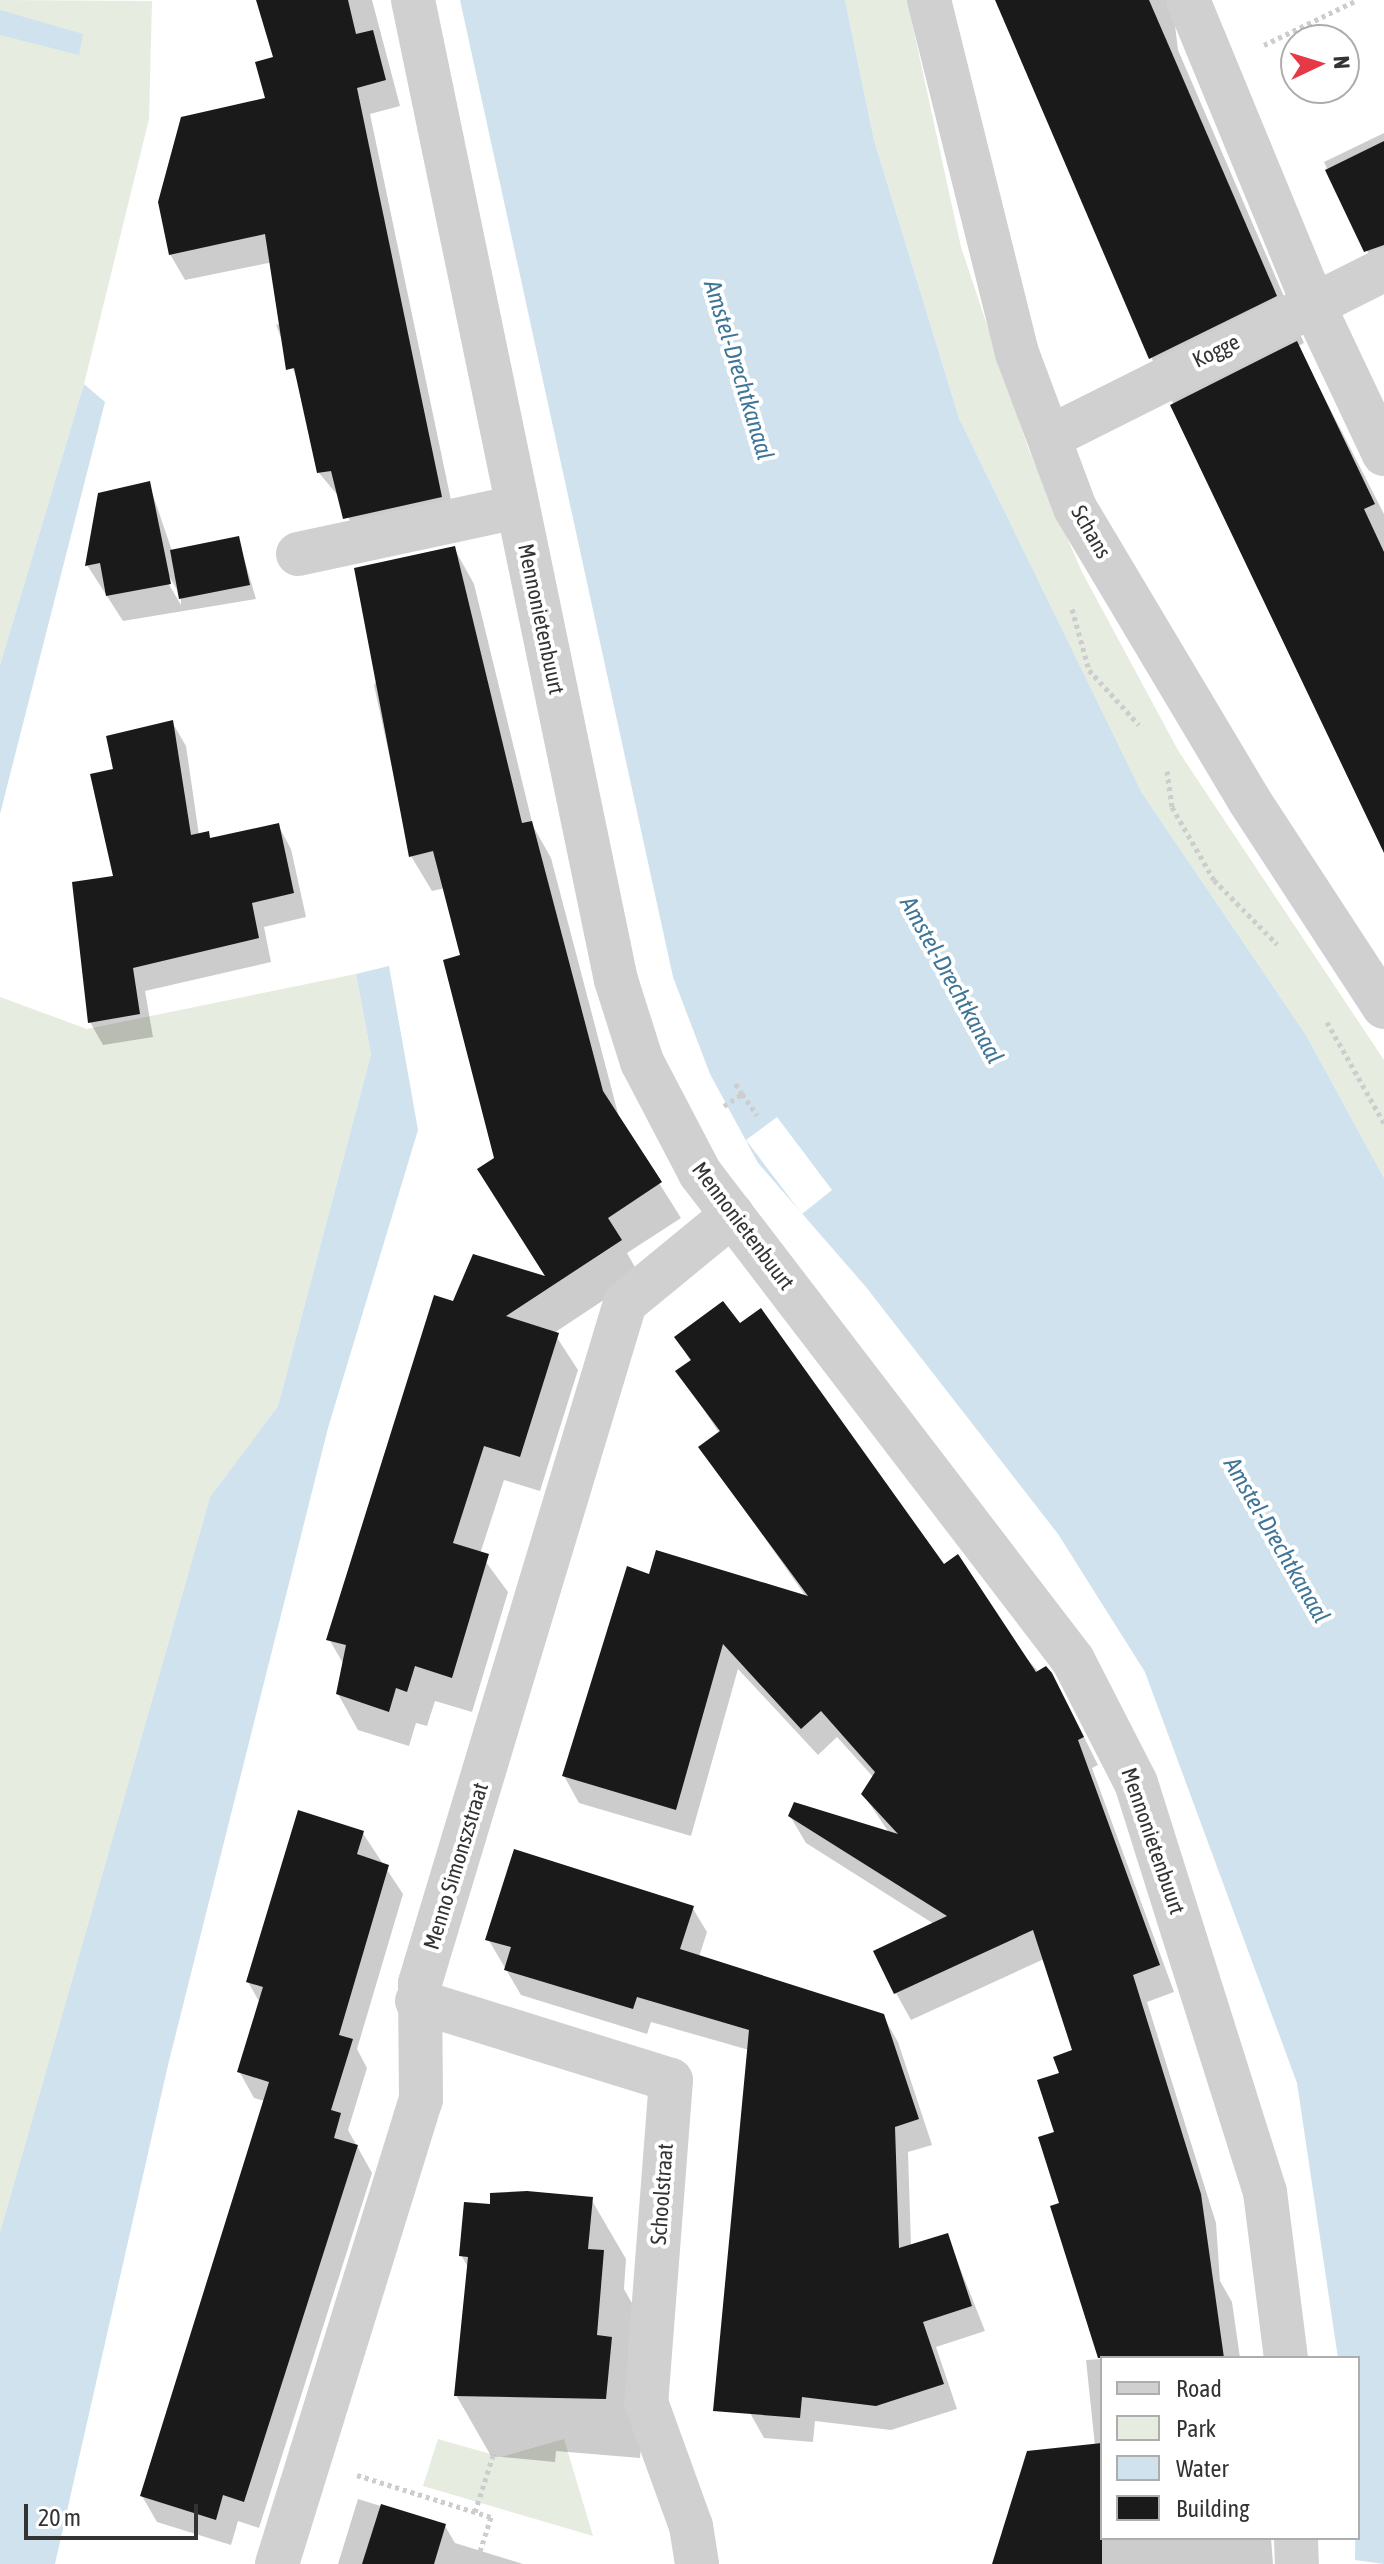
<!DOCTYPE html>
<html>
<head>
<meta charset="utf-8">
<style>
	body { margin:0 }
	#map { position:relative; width:1384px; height:2564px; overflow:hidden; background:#fff; font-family:"Asap Condensed",sans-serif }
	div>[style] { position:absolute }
	.green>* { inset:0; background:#e6ecdf }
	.water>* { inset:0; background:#cfe2ee }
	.pier>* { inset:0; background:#fff }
	.shadow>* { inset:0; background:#0003 }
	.building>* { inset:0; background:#1a1a1a }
	.path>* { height:5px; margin-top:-2.5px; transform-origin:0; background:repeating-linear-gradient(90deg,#cdcdcd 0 4px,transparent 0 8px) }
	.minor>* { height:44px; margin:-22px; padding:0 22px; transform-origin:22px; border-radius:22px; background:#d0d0d0 }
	span { translate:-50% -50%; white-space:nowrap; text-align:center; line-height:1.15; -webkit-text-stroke:8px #fff; paint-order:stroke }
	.street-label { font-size:22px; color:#333 }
	.water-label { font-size:24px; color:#3f7597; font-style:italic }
	.legend { position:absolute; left:1100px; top:2356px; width:260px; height:184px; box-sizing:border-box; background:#fff; border:2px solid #adadad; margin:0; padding:10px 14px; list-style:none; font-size:24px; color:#333 }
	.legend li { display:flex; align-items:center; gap:16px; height:40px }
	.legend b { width:40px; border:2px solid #adadad }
	.north { position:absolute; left:1280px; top:24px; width:80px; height:80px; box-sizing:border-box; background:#fff; border:2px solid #adadad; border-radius:50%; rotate:86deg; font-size:22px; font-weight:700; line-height:32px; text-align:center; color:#333 }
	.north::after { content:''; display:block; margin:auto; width:28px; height:36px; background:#e63946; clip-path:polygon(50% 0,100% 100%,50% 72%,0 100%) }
	.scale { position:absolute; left:24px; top:2504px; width:174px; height:36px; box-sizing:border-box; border:4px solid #333; border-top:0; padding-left:10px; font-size:24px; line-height:28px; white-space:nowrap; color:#333; -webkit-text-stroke:6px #fff; paint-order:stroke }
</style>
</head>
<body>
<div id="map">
	<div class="green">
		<div style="clip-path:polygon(0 0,152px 1px,149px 119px,84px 384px,0 665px)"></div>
		<div style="clip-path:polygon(845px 0,907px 0,961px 247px,1028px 448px,1082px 572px,1179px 752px,1384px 1060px,1384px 1178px,1306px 1035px,1142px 793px,959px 418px,874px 140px)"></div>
		<div style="clip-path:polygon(356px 974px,371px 1054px,278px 1406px,210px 1497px,0 2232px,0 997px,87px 1029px)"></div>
		<div style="clip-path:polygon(438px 2439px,501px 2457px,564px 2439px,593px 2536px,423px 2486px)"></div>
	</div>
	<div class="water">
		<div style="clip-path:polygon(460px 0,845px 0,874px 140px,959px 418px,1142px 793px,1306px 1035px,1384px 1178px,1384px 2564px,1355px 2560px,1358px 2358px,1338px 2358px,1297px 2083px,1145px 1672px,1058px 1534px,866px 1287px,758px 1163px,710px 1074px,673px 977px)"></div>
		<div style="clip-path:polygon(0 10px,83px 34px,79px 55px,0 35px)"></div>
		<div style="clip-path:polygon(84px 384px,105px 402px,0 814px,0 665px)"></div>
		<div style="clip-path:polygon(389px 966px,418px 1130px,328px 1428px,168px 2065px,55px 2564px,0 2564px,0 2232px,210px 1497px,278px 1406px,371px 1054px,356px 974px)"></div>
	</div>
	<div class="pier">
		<div style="clip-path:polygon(777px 1117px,832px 1190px,802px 1214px,746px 1140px)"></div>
	</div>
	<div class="shadow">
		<div style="clip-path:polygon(259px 0,372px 0,400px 106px,370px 114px,456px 524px,360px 544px,340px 498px,319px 473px,302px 392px,276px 325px,286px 321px,273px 262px,185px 280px,170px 254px,268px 99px,275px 59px)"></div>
		<div style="clip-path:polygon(1005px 0,1172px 0,1178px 50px,1304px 343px,1298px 346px,1384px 514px,1384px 847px,1144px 342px)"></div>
		<div style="clip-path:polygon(1384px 133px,1384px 225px,1359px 237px,1324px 162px)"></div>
		<div style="clip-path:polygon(1384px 230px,1384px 268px,1379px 271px,1361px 241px)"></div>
		<div style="clip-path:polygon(evenodd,149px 483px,172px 551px,238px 538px,256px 599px,123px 621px,87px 565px,149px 483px,168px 574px,181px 597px,181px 605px,164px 576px,168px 574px)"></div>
		<div style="clip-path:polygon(454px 548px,474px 584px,533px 826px,551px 858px,620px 1121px,681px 1218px,627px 1253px,640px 1276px,554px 1333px,578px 1370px,540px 1491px,504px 1480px,480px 1554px,508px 1592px,472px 1712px,435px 1701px,427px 1726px,416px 1723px,409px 1746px,358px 1730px,338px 1694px,344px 1665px,329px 1639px,454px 1303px,547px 1279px,480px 1170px,497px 1159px,463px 957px,445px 888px,432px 891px,411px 856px,374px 685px)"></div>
		<div style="clip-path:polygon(172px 722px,186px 746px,199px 835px,212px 840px,278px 825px,291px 849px,306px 917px,264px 927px,271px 962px,145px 991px,153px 1037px,103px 1045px,90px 1022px,115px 877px,115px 771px)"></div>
		<div style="clip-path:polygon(677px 1337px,943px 1566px,1067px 1703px,1098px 1765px,1092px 1768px,1174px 1992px,1147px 2002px,1216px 2223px,1220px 2281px,1232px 2302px,1240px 2358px,1102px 2358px,1102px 2538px,1271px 2538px,1273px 2564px,994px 2564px,1095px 2446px,1086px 2360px,1101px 2359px,1052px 2207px,1062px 2204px,1061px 2075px,1075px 2051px,1044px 1959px,911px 2020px,896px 1993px,934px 1924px,806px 1843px,790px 1816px,890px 1834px,863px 1794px,874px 1778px,837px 1737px,818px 1755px,738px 1669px,691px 1836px,579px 1803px,564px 1776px,650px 1576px,807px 1598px,701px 1448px,720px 1434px,678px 1371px,691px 1362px)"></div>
		<div style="clip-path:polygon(362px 1832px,403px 1894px,357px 2049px,367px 2068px,348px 2130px,372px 2173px,259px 2528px,238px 2521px,231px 2545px,157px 2522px,142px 2496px,265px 2101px,254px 2098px,239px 2071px,260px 2003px,248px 1982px)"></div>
		<div style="clip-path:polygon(692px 1907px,707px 1932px,699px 1957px,883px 2016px,898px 2042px,932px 2145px,908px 2152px,911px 2246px,947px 2235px,985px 2331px,936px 2347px,957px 2409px,891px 2430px,815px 2421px,813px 2442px,764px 2438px,750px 2413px,749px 2050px,651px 2022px,647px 2034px,521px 1995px,488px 1939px)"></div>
		<div style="clip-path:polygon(591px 2199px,626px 2259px,624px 2289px,637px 2312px,645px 2399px,640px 2458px,556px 2451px,555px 2462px,491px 2456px,456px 2395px,469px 2269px,461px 2255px,491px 2206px)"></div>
		<div style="clip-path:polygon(358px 2499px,445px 2526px,455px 2543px,523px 2564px,338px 2564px)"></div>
	</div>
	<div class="building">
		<div style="clip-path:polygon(256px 0,348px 0,356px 34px,373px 30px,386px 80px,357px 88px,442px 497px,343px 519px,331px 471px,317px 473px,294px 368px,286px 370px,265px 234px,169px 255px,158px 202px,181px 117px,265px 98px,255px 62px,273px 57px)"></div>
		<div style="clip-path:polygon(995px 0,1149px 0,1277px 296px,1149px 359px)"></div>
		<div style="clip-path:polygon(1384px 141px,1384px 245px,1364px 252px,1325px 170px)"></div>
		<div style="clip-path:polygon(1297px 341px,1375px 504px,1364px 509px,1384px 552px,1384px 853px,1170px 405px)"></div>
		<div style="clip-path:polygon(150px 481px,171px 584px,106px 596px,100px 563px,85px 566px,98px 493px)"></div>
		<div style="clip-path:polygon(239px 536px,250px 585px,179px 599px,170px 550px)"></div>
		<div style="clip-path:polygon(455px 546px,522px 823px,532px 821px,603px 1091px,662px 1182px,608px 1218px,622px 1240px,506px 1316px,559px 1333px,520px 1457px,484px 1446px,453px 1543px,489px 1554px,452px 1678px,415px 1666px,407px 1692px,396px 1688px,389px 1712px,336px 1694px,346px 1645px,326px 1640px,434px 1295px,453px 1301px,473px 1254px,545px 1276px,477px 1169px,494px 1158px,443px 960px,460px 955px,433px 851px,409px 857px,354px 568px)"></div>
		<div style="clip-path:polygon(173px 720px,191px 835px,209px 831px,210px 838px,279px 823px,294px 893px,252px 903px,259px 938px,133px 968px,140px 1014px,88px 1023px,72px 882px,113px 876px,90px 774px,113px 769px,106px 736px)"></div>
		<div style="clip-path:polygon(723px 1301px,740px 1323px,761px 1308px,944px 1564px,958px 1554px,1036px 1672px,1046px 1666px,1052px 1673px,1084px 1737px,1078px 1740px,1160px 1965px,1133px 1975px,1201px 2194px,1224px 2358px,1098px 2358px,1050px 2206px,1059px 2203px,1038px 2137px,1054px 2132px,1037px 2080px,1059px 2073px,1053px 2057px,1072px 2050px,1033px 1930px,894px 1994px,873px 1951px,947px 1916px,788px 1816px,794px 1802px,898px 1834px,861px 1794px,875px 1772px,821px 1711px,801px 1729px,723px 1644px,676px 1810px,562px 1776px,627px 1566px,649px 1574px,656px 1550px,808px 1596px,698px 1447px,720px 1431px,675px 1371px,691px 1360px,674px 1337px)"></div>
		<div style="clip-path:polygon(298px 1810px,364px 1831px,357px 1854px,389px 1865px,339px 2035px,353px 2039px,331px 2110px,341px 2113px,334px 2138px,358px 2145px,244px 2502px,223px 2495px,216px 2520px,140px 2496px,269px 2082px,237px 2072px,263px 1987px,246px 1982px)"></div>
		<div style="clip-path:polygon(514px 1849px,694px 1906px,680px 1949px,884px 2014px,919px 2119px,895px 2127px,899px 2248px,948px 2233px,972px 2306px,923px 2322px,944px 2384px,876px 2406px,802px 2397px,800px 2418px,713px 2411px,749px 2030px,637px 1997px,633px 2009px,504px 1970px,511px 1947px,485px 1940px)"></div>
		<div style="clip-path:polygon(527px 2191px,593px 2197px,588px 2249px,604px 2250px,597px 2335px,612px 2337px,606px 2399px,454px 2396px,468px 2257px,459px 2256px,464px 2202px,490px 2204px,490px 2193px)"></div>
		<div style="clip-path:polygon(1102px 2443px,1102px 2564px,992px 2564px,1027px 2451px)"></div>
		<div style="clip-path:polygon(381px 2504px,446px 2524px,434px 2564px,362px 2564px)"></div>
	</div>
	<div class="path">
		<div style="left:1264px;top:45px;width:103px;rotate:-25.8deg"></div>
		<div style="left:1072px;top:609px;width:63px;rotate:74.4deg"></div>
		<div style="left:1089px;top:670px;width:74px;rotate:47.7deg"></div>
		<div style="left:1167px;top:771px;width:36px;rotate:82deg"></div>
		<div style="left:1172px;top:807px;width:84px;rotate:60.1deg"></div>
		<div style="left:1214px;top:880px;width:90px;rotate:45.5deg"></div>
		<div style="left:1327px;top:1022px;width:116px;rotate:60.6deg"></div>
		<div style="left:742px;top:1094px;width:26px;rotate:54deg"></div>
		<div style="left:724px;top:1106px;width:22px;rotate:-34deg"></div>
		<div style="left:742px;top:1094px;width:13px;rotate:-122deg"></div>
		<div style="left:357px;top:2475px;width:140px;rotate:17.4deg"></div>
		<div style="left:491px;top:2517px;width:49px;rotate:107.7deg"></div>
		<div style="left:475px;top:2512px;width:63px;rotate:-72.4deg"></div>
		<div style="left:494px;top:2452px;width:109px;rotate:-16.4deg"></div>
	</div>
	<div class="minor">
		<div style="left:413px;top:0;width:1001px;rotate:78.3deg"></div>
		<div style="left:616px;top:980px;width:86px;rotate:72.4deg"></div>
		<div style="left:642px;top:1062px;width:125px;rotate:62.4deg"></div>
		<div style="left:700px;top:1173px;width:613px;rotate:52.55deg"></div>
		<div style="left:1073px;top:1660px;width:138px;rotate:62.9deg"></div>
		<div style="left:1136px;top:1783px;width:429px;rotate:72.5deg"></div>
		<div style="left:1265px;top:2192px;width:167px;rotate:82.8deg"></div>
		<div style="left:929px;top:0;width:364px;rotate:76deg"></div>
		<div style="left:1017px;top:353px;width:165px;rotate:69.5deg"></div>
		<div style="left:1075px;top:508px;width:340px;rotate:59.2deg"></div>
		<div style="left:1249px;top:800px;width:247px;rotate:56.9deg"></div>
		<div style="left:1188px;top:0;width:329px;rotate:67.6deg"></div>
		<div style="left:1313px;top:304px;width:166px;rotate:64.7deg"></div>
		<div style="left:1050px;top:437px;width:373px;rotate:-26.6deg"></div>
		<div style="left:298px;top:554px;width:224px;rotate:-12.1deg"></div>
		<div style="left:417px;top:2001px;width:266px;rotate:17.3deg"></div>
		<div style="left:671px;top:2080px;width:323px;rotate:94.4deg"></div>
		<div style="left:646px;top:2402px;width:132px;rotate:70.1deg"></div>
		<div style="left:691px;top:2526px;width:38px;rotate:81deg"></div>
		<div style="left:1296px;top:2538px;width:26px;rotate:88deg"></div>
		<div style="left:277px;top:2564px;width:486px;rotate:-72.8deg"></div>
		<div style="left:421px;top:2100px;width:117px;rotate:-90.5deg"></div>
		<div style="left:420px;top:1983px;width:710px;rotate:-73.22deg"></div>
		<div style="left:625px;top:1303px;width:139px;rotate:-39.4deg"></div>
	</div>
	<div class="street-label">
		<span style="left:1216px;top:351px;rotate:-26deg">Kogge</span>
		<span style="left:1091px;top:532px;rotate:60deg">Schans</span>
		<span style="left:541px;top:619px;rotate:78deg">Mennonietenbuurt</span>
		<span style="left:743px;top:1226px;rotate:53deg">Mennonietenbuurt</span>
		<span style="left:1153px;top:1841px;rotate:71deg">Mennonietenbuurt</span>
		<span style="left:456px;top:1866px;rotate:-73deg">Menno Simonszstraat</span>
		<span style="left:662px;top:2194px;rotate:-86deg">Schoolstraat</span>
	</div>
	<div class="water-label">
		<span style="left:739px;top:370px;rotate:73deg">Amstel-Drechtkanaal</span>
		<span style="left:952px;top:980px;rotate:61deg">Amstel-Drechtkanaal</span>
		<span style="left:1277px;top:1540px;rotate:60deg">Amstel-Drechtkanaal</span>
	</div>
	<ul class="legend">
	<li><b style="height:10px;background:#d0d0d0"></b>Road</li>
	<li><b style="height:22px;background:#e6ecdf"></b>Park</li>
	<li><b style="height:22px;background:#cfe2ee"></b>Water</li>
	<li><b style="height:22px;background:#1a1a1a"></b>Building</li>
	</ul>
	<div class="north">N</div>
	<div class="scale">20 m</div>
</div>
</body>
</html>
